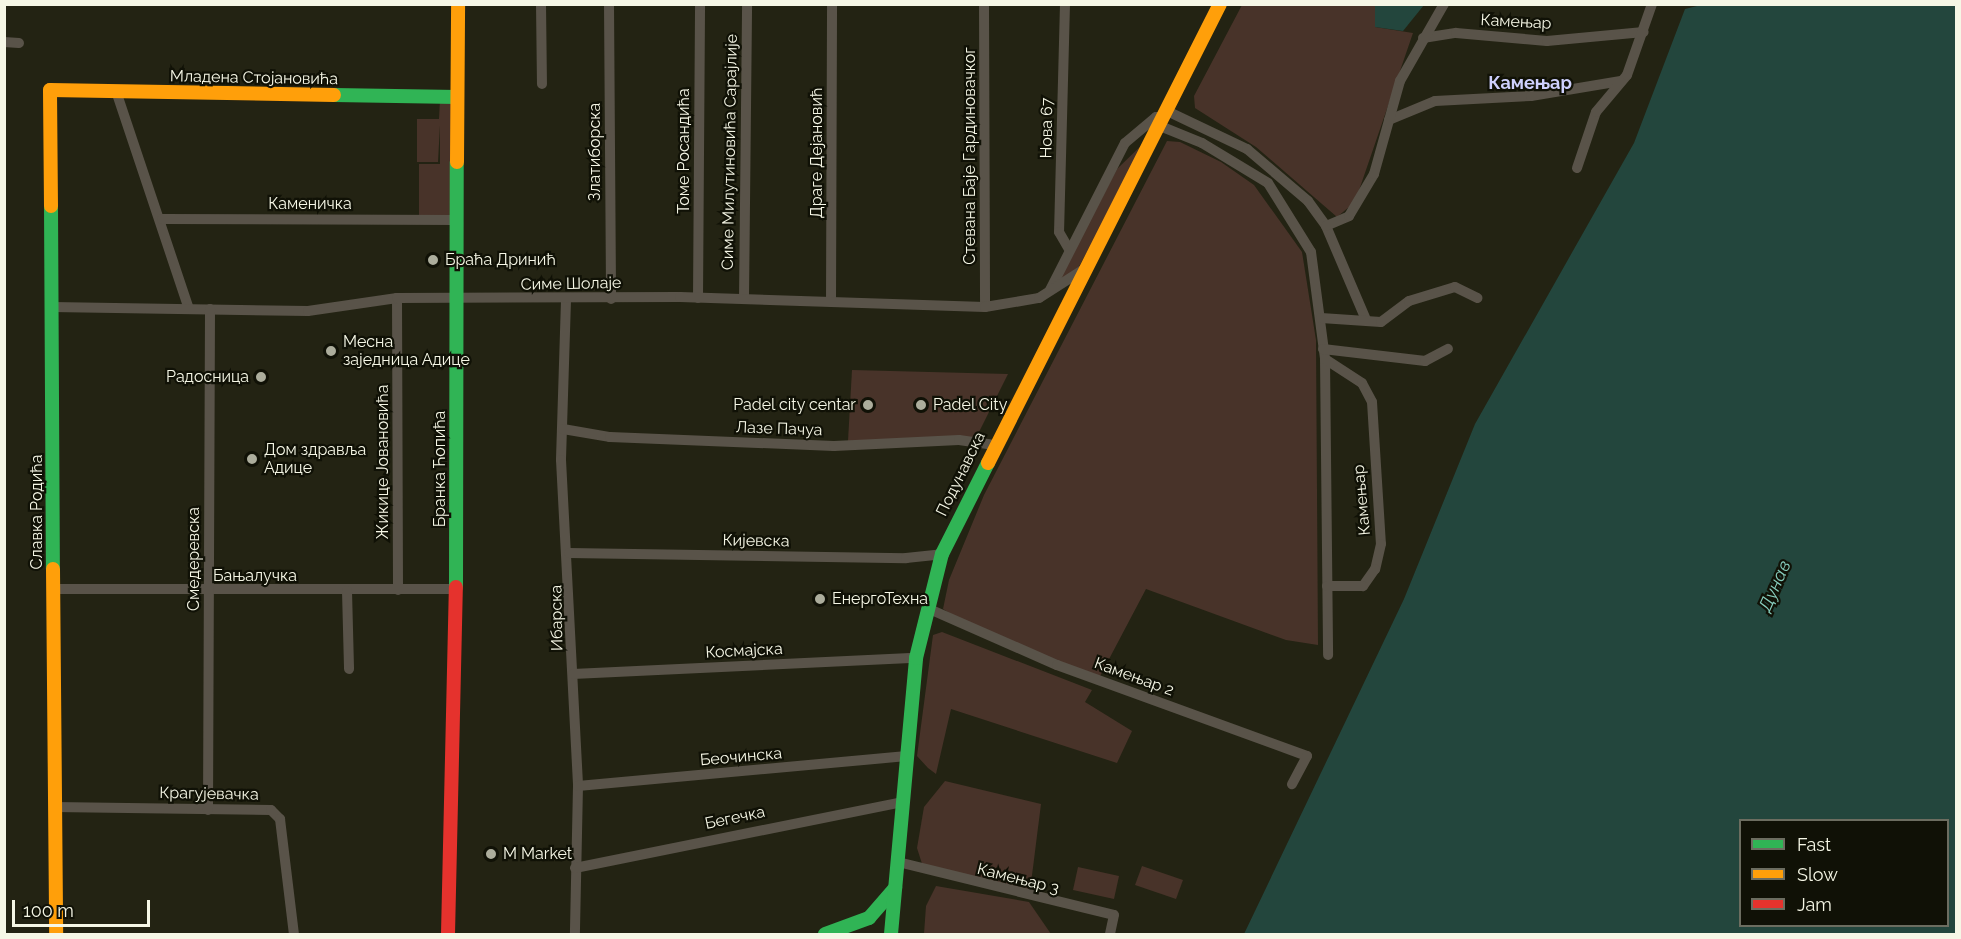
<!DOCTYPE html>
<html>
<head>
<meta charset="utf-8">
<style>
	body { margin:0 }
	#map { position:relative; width:1961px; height:939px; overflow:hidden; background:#232313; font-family:Raleway,sans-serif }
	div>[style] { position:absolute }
	.green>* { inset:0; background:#483329 }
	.water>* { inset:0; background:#23463d }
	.street>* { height:10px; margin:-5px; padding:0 5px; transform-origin:5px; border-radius:5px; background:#595349 }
	.fast>* { height:14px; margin:-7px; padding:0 7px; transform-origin:7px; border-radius:7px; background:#30b455 }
	.slow>* { height:14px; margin:-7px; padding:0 7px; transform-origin:7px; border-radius:7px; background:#ff9f0a }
	.jam>* { height:14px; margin:-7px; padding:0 7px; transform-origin:7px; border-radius:7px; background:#e5322d }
	.dots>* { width:16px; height:16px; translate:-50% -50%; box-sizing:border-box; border:3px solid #101106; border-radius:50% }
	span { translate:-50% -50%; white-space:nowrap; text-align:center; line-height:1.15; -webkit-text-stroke:4.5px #101106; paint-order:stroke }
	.street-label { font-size:16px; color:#f6f7e6 }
	.poi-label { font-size:16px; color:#f6f7e6 }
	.left { translate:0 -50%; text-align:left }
	.right { translate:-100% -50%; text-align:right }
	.neighbourhood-label { font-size:18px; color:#ced0fc; font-weight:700 }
	.water-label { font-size:18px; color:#88cfbf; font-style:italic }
	.frame { position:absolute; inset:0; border:6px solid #f6f7e6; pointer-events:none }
	.legend { position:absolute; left:1739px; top:819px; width:210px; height:108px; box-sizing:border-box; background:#101106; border:2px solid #6c6d60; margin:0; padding:8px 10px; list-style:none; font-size:18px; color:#f6f7e6 }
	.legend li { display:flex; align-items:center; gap:12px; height:30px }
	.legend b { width:30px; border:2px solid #6c6d60 }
	.scale { position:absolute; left:12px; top:900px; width:138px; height:27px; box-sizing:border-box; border:3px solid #f6f7e6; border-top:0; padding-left:8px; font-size:18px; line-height:21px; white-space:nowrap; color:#f6f7e6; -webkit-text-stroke:4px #101106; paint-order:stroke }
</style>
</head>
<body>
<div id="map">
	<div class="green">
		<div style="clip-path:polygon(1242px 5px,1375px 5px,1375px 27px,1413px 33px,1355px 202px,1337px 217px,1256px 147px,1195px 108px,1194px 96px)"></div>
		<div style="clip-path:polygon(440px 100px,453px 100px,454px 215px,419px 215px,419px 164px,440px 164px,440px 125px,438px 162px,417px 162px,417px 119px,439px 119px)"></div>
		<div style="clip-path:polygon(1150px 137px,1076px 272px,1056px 284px,1117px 169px)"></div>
		<div style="clip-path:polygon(1167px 141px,1180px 142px,1221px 162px,1254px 185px,1302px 252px,1316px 340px,1318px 645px,1286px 640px,1146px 589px,1098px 680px,977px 630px,943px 609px,949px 580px,984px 495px)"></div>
		<div style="clip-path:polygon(852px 370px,1008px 374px,976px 438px,848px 441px)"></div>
		<div style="clip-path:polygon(942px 632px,1092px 690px,1085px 702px,1132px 731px,1117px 763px,951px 709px,936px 774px,928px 768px,917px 756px,933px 635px)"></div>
		<div style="clip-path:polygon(945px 781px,1041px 804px,1030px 891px,925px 873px,917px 848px,924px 807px)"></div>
		<div style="clip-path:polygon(1142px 866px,1183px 880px,1176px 899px,1135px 885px)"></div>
		<div style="clip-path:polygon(1078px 867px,1119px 876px,1114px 899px,1073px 890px)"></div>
		<div style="clip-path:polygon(936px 886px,1029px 902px,1051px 934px,924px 934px,926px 906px)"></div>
	</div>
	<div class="water">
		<div style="clip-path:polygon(evenodd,1705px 4px,1956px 5px,1956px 934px,1244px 934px,1404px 599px,1475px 424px,1634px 143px,1685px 9px,1705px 4px,1740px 820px,1948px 820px,1948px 926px,1740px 926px,1740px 820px)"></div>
		<div style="clip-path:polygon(1375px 5px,1375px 4px,1424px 5px,1403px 31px,1375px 27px)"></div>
	</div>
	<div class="street">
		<div style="left:541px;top:4px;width:80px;rotate:89.3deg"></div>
		<div style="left:609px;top:4px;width:295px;rotate:89.6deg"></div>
		<div style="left:984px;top:4px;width:303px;rotate:89.8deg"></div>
		<div style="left:1065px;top:4px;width:228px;rotate:91.5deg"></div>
		<div style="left:1059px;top:232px;width:20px;rotate:60deg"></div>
		<div style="left:1423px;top:38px;width:33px;rotate:-9deg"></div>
		<div style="left:1456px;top:33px;width:91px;rotate:5deg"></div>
		<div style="left:1547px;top:41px;width:97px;rotate:-5.3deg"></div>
		<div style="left:4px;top:42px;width:15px;rotate:4deg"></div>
		<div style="left:117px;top:94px;width:224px;rotate:71.5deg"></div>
		<div style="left:1167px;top:111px;width:89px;rotate:25.4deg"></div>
		<div style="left:1247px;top:149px;width:80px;rotate:40.4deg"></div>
		<div style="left:1308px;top:201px;width:31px;rotate:54deg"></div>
		<div style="left:1326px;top:226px;width:102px;rotate:66.9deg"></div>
		<div style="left:1389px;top:120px;width:50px;rotate:-22.4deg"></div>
		<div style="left:1435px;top:101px;width:96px;rotate:-3deg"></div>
		<div style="left:1531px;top:96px;width:91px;rotate:-9.5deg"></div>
		<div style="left:1160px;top:126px;width:45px;rotate:22deg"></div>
		<div style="left:1202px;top:143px;width:77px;rotate:31.2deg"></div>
		<div style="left:1268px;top:183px;width:81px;rotate:58.1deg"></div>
		<div style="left:1311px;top:252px;width:108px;rotate:82.5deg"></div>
		<div style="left:1325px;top:359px;width:296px;rotate:89.4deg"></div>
		<div style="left:1577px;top:168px;width:59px;rotate:-71.3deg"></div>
		<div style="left:1596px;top:112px;width:48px;rotate:-50deg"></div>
		<div style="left:1627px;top:75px;width:75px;rotate:-70.6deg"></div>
		<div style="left:162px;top:219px;width:296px;rotate:0.2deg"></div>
		<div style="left:1326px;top:226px;width:25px;rotate:-23deg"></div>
		<div style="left:1349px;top:216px;width:49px;rotate:-59.2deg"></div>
		<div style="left:1374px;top:174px;width:97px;rotate:-74.4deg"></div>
		<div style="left:1400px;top:81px;width:89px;rotate:-60.3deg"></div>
		<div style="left:1050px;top:290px;width:165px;rotate:-63deg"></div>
		<div style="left:1125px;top:143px;width:40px;rotate:-40deg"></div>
		<div style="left:1156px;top:117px;width:8px"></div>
		<div style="left:397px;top:298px;width:292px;rotate:89.8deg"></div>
		<div style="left:698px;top:298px;width:294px;rotate:-89.6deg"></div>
		<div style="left:744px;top:299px;width:295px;rotate:-89.4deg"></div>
		<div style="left:566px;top:300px;width:160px;rotate:91.8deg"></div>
		<div style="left:561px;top:460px;width:326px;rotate:87deg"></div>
		<div style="left:578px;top:786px;width:148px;rotate:91.2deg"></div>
		<div style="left:831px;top:302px;width:298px;rotate:-89.8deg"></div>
		<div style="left:52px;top:307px;width:256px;rotate:0.9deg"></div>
		<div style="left:308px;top:311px;width:90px;rotate:-8.3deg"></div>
		<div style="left:397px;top:298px;width:283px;rotate:-0.2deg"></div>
		<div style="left:680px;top:297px;width:305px;rotate:1.9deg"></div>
		<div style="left:985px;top:307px;width:55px;rotate:-9.5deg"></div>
		<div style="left:1039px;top:298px;width:52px;rotate:-32.5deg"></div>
		<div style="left:1321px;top:318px;width:60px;rotate:3.8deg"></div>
		<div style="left:1381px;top:322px;width:35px;rotate:-37deg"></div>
		<div style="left:1409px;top:301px;width:48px;rotate:-16.9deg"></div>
		<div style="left:1455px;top:287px;width:25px;rotate:26deg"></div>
		<div style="left:1323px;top:349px;width:103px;rotate:6.7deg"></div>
		<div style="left:1425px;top:361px;width:26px;rotate:-28deg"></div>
		<div style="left:1325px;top:359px;width:44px;rotate:33deg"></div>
		<div style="left:1362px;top:383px;width:21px;rotate:62deg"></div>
		<div style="left:1372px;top:402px;width:142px;rotate:86.4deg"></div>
		<div style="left:1381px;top:544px;width:26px;rotate:103deg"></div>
		<div style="left:1375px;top:569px;width:21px;rotate:125deg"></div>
		<div style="left:1363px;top:586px;width:36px;rotate:180deg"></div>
		<div style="left:563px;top:429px;width:48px;rotate:9.7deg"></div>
		<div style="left:610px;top:437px;width:224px;rotate:2.3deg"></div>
		<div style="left:834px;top:446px;width:125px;rotate:-2.7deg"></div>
		<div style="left:959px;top:440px;width:34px;rotate:8deg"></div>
		<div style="left:569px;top:553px;width:337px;rotate:0.9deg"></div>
		<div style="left:906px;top:558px;width:36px;rotate:-6deg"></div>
		<div style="left:54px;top:589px;width:402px"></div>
		<div style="left:347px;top:591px;width:78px;rotate:88.5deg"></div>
		<div style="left:927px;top:608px;width:142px;rotate:23.7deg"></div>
		<div style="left:1057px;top:665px;width:266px;rotate:20deg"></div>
		<div style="left:1307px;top:756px;width:32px;rotate:118deg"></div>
		<div style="left:573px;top:674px;width:343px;rotate:-2.7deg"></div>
		<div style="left:578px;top:786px;width:330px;rotate:-5.2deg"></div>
		<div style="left:54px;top:807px;width:217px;rotate:0.8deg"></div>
		<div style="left:271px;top:810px;width:13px;rotate:45deg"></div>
		<div style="left:280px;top:819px;width:116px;rotate:83.1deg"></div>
		<div style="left:208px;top:810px;width:501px;rotate:-89.77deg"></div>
		<div style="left:898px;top:862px;width:222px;rotate:13.8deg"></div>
		<div style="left:1114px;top:915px;width:19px;rotate:102deg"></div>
		<div style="left:575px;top:868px;width:335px;rotate:-11.4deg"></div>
	</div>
	<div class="fast">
		<div style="left:334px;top:95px;width:123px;rotate:0.9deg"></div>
		<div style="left:51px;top:206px;width:363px;rotate:89.7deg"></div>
		<div style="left:456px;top:587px;width:425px;rotate:-89.9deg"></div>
		<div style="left:825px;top:934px;width:47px;rotate:-20deg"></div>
		<div style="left:869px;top:918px;width:40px;rotate:-49deg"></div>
		<div style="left:891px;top:934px;width:277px;rotate:-84.8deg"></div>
		<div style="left:916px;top:658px;width:107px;rotate:-76deg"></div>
		<div style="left:942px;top:554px;width:102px;rotate:-63.2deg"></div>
	</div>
	<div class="slow">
		<div style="left:457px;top:162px;width:158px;rotate:-89.6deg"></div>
		<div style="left:51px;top:206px;width:116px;rotate:-90.5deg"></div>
		<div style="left:50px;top:90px;width:284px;rotate:1deg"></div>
		<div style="left:988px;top:463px;width:514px;rotate:-63.19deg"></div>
		<div style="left:53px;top:569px;width:365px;rotate:89.5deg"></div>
	</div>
	<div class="jam">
		<div style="left:448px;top:934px;width:347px;rotate:-88.7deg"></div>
	</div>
	<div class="dots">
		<div style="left:433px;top:260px;background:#acad9c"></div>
		<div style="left:331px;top:351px;background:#acad9c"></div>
		<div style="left:261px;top:377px;background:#acad9c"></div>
		<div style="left:868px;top:405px;background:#acad9c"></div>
		<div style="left:921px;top:405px;background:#acad9c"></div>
		<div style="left:252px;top:459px;background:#acad9c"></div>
		<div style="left:820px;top:599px;background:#acad9c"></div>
		<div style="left:491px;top:854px;background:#acad9c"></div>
	</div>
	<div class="street-label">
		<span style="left:1516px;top:22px;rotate:3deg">Камењар</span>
		<span style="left:254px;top:78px;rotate:1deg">Младена Стојановића</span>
		<span style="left:1047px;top:128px;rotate:-89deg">Нова 67</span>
		<span style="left:684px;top:151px;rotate:-90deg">Томе Росандића</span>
		<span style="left:595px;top:152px;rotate:-90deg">Златиборска</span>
		<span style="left:730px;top:152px;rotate:-89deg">Симе Милутиновића Сарајлије</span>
		<span style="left:817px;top:153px;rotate:-90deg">Драге Дејановић</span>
		<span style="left:970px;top:156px;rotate:-90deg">Стевана Баје Гардиновачког</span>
		<span style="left:310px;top:204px">Каменичка</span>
		<span style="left:571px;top:284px;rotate:-1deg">Симе Шолаје</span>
		<span style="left:779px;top:429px;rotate:2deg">Лазе Пачуа</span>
		<span style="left:383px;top:462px;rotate:-90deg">Жикице Јовановића</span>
		<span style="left:440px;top:469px;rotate:-90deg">Бранка Ћопића</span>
		<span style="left:961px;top:474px;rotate:-64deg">Подунавска</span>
		<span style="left:1362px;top:500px;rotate:-95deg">Камењар</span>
		<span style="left:37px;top:512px;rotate:-90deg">Славка Родића</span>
		<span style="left:756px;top:541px;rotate:1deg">Кијевска</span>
		<span style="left:194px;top:559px;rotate:-90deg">Смедеревска</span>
		<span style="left:255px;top:576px">Бањалучка</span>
		<span style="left:557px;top:618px;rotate:-91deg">Ибарска</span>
		<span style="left:744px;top:651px;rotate:-3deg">Космајска</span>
		<span style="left:1134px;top:677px;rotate:20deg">Камењар 2</span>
		<span style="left:741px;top:757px;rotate:-5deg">Беочинска</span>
		<span style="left:209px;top:794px;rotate:1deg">Крагујевачка</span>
		<span style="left:735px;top:818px;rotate:-12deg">Бегечка</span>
		<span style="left:1018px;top:879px;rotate:14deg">Камењар 3</span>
	</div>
	<div class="poi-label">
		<span class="left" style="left:445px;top:260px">Браћа Дринић</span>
		<span class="left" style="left:343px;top:351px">Месна<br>заједница Адице</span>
		<span class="right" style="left:249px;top:377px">Радосница</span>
		<span class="right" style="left:856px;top:405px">Padel city centar</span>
		<span class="left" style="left:933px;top:405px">Padel City</span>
		<span class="left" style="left:264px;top:459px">Дом здравља<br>Адице</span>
		<span class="left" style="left:832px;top:599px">ЕнергоТехна</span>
		<span class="left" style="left:503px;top:854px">M Market</span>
	</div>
	<div class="neighbourhood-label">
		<span style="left:1530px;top:83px">Камењар</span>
	</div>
	<div class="water-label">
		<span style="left:1775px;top:586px;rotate:-66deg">Дунав</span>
	</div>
	<div class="frame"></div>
	<ul class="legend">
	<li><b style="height:8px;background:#30b455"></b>Fast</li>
	<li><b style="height:8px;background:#ff9f0a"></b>Slow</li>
	<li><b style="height:8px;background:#e5322d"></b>Jam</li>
	</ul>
	<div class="scale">100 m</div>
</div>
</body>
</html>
